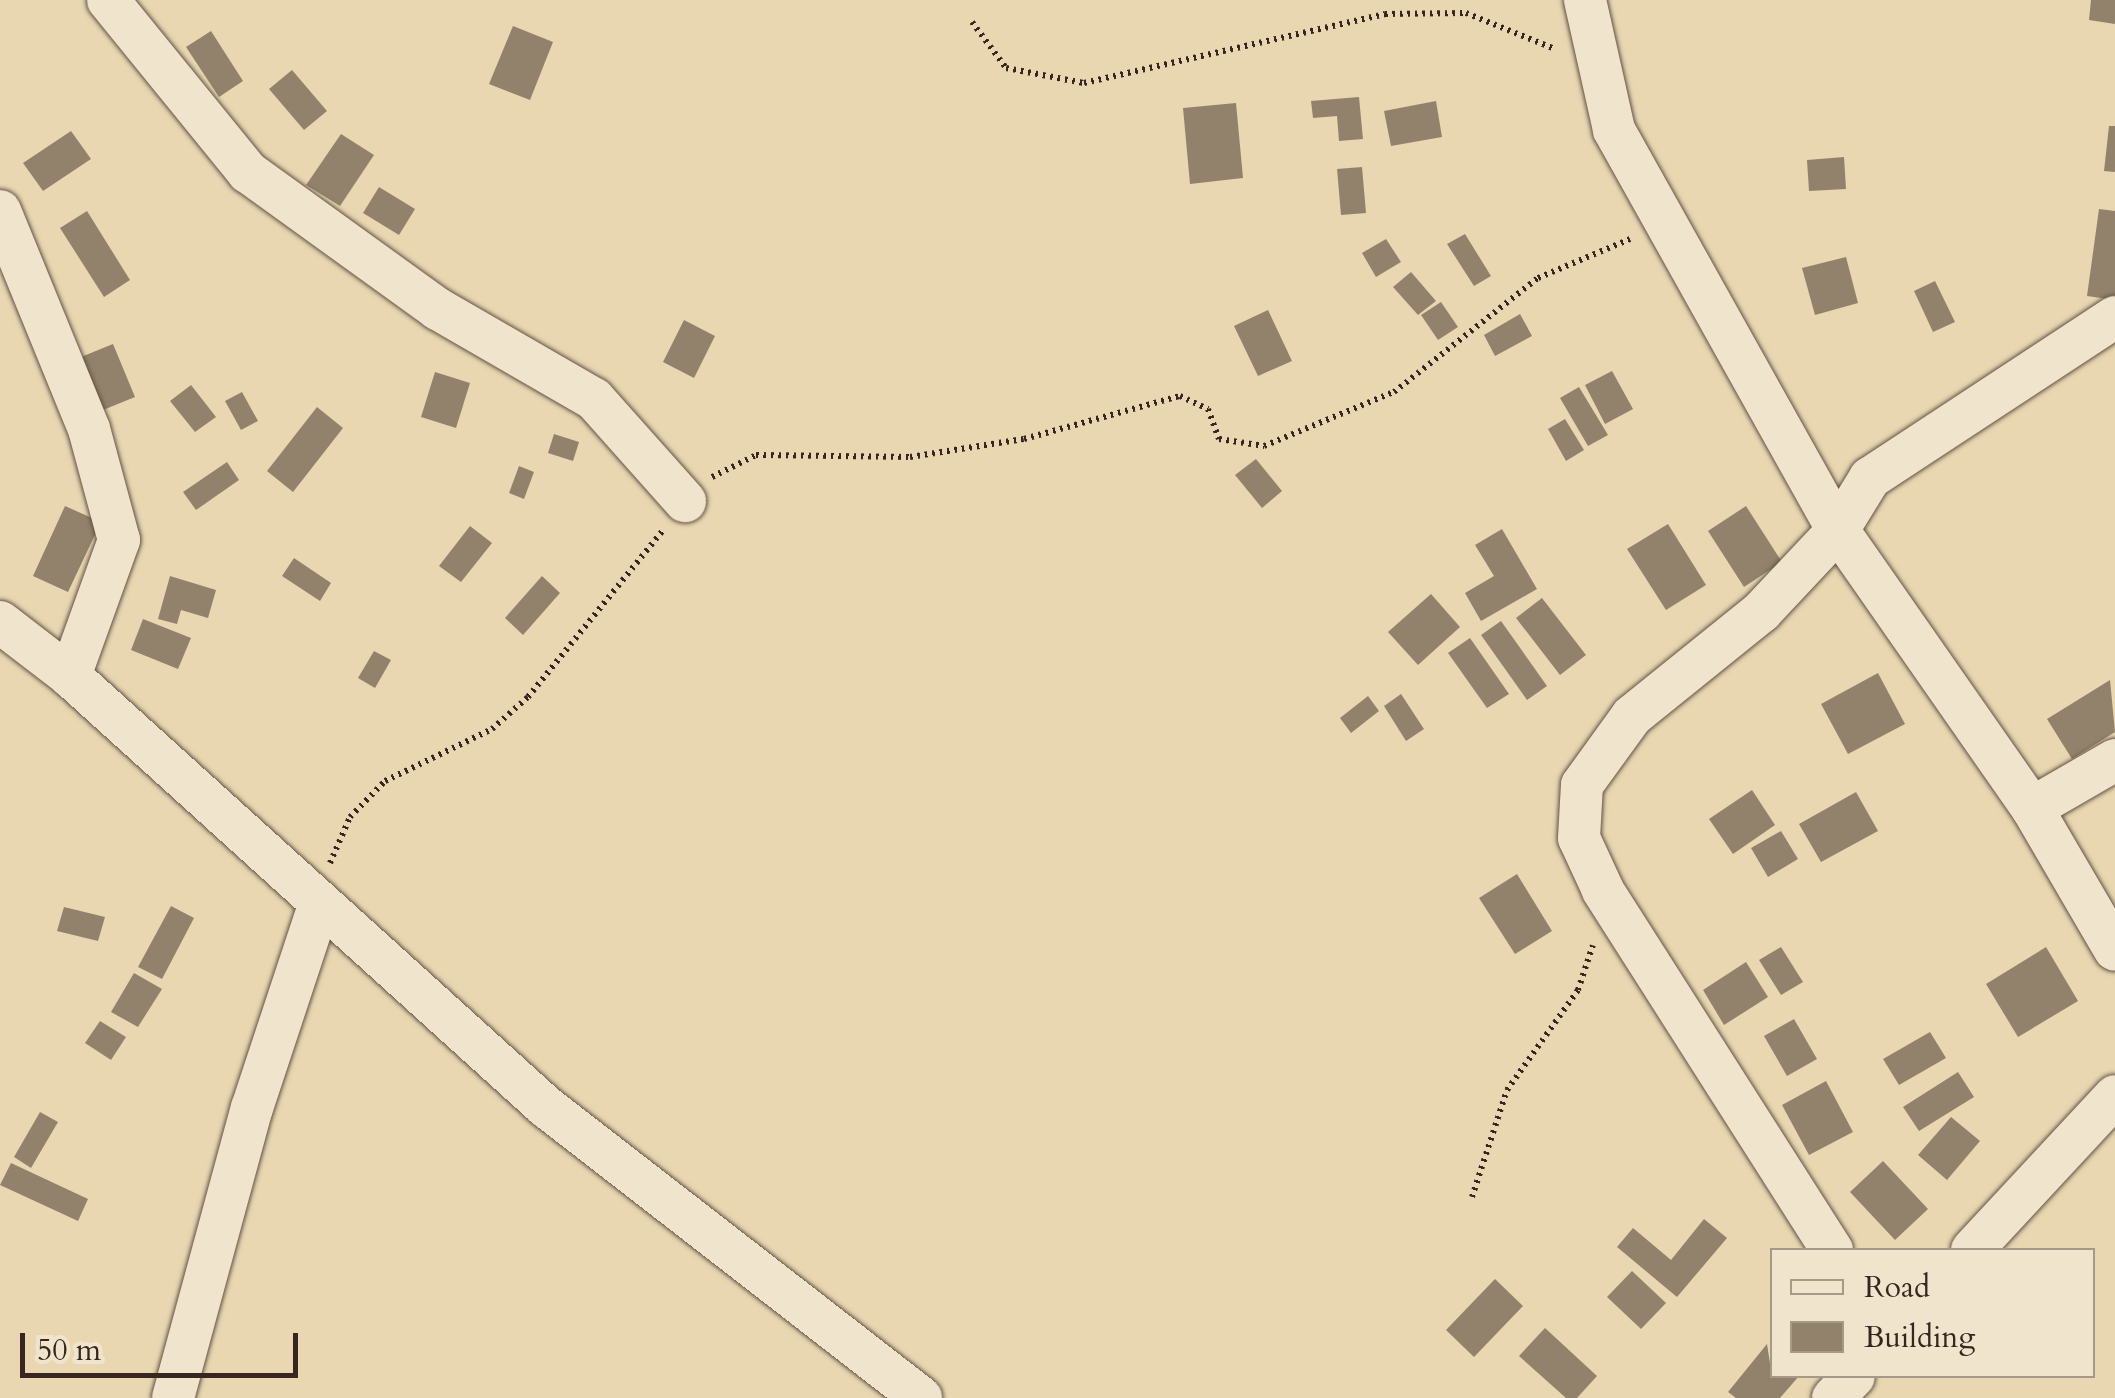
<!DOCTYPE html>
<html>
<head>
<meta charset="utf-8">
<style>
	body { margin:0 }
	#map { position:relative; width:2115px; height:1398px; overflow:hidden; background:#e8d7b1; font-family:Cardo,serif }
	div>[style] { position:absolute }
	.building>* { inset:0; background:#93826b }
	.path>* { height:6px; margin-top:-3px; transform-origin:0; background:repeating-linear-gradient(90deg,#372620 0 2.5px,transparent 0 7.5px) }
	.roads { filter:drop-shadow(0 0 2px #635244) drop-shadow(0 0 2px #635244) }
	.minor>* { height:42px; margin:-21px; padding:0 21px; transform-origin:21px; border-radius:21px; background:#f0e5cc }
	span { translate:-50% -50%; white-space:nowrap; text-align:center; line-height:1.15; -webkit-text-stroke:8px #f0e5cc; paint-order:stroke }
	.legend { position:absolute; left:1770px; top:1248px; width:325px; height:130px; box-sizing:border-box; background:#f0e5cc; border:2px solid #a69987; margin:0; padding:12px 18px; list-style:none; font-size:30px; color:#372620 }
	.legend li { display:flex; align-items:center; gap:20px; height:50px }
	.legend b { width:50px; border:2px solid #a69987 }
	.scale { position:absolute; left:20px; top:1333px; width:278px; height:45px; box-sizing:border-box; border:5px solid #372620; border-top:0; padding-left:12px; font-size:30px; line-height:35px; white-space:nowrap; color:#372620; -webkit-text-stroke:8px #f0e5cc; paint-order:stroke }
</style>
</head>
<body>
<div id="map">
	<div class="building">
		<div style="clip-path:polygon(2091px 0,2115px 0,2115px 24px,2089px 20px)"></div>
		<div style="clip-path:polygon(513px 26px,553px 42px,530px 100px,489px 84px)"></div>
		<div style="clip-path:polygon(211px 31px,243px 81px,219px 97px,186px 47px)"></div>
		<div style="clip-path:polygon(292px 70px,327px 111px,304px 130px,269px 89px)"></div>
		<div style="clip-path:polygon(1359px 97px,1363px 139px,1339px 141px,1337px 116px,1313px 118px,1311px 101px)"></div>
		<div style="clip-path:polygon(1436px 101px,1442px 137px,1391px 146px,1384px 111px)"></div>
		<div style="clip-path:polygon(1236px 103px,1243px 178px,1190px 184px,1183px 108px)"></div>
		<div style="clip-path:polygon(2109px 126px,2115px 126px,2115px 172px,2104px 171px)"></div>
		<div style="clip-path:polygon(71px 131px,91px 159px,43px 191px,23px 163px)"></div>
		<div style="clip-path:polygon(341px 134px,374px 155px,340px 206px,306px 185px)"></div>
		<div style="clip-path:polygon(1844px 157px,1846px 189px,1809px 191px,1807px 160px)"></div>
		<div style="clip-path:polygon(1362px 167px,1366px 213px,1341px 215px,1337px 169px)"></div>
		<div style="clip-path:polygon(379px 187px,415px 209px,399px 235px,363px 213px)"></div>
		<div style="clip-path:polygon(2099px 209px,2115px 211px,2115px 300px,2087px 296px)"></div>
		<div style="clip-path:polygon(87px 211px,130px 280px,104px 297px,60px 228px)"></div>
		<div style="clip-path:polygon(1465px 234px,1491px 276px,1474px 286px,1447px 244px)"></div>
		<div style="clip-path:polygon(1386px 239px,1401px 262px,1376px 277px,1362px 253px)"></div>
		<div style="clip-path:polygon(1846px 257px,1858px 303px,1815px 315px,1802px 268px)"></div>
		<div style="clip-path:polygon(1411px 272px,1436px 301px,1418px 315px,1393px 287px)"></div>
		<div style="clip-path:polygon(1935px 281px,1955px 322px,1933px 332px,1914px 291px)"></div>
		<div style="clip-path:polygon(1441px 302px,1458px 327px,1438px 340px,1421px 315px)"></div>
		<div style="clip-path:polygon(1268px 310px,1292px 361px,1258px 376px,1234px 326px)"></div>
		<div style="clip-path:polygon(1520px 314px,1532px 336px,1495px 356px,1484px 335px)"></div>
		<div style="clip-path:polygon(684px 320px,715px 336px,694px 378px,663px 362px)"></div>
		<div style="clip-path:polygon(113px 344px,135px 397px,103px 410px,81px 357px)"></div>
		<div style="clip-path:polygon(1612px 371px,1633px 409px,1605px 424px,1585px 385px)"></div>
		<div style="clip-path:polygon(435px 372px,470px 383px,456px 428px,421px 417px)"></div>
		<div style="clip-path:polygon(191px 385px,216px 417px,195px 432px,170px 401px)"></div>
		<div style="clip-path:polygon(1579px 387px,1608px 435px,1588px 446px,1560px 398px)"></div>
		<div style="clip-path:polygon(242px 392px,258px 421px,241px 430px,225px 401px)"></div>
		<div style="clip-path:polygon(317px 407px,343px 428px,293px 492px,267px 471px)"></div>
		<div style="clip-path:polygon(1565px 419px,1584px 450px,1566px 461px,1548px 429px)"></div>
		<div style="clip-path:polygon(554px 434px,579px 442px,573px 461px,548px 453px)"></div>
		<div style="clip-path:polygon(1256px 459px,1282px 491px,1262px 508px,1235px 475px)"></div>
		<div style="clip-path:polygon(227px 462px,239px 480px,196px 510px,183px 492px)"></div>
		<div style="clip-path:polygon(519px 466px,534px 472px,524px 499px,509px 493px)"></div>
		<div style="clip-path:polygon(65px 506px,101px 522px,68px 592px,33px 576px)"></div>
		<div style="clip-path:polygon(1746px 506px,1782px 562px,1744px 587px,1708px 531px)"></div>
		<div style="clip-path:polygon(1668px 524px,1706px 585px,1666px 610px,1627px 549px)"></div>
		<div style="clip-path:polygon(470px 526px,492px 543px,461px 582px,439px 566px)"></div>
		<div style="clip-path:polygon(1502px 529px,1537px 589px,1481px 621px,1465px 593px,1494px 576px,1475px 545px)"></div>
		<div style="clip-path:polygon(294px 558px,331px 583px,320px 601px,282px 576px)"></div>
		<div style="clip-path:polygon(170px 576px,216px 590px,208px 618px,181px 610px,177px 624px,158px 619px)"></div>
		<div style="clip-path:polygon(542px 576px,560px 593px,523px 635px,505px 618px)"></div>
		<div style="clip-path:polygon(1431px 594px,1460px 627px,1418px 665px,1388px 632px)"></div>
		<div style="clip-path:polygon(1542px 598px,1586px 655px,1560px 675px,1516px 618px)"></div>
		<div style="clip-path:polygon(143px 619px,191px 638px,178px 669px,131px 650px)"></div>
		<div style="clip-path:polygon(1501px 621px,1547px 686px,1527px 700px,1481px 635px)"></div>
		<div style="clip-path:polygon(1470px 638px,1509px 694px,1487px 708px,1448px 653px)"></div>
		<div style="clip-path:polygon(374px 651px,391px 660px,375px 688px,358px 678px)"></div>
		<div style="clip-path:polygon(1878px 673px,1905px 724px,1848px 754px,1821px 704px)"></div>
		<div style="clip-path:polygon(2110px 680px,2115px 732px,2072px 759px,2047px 719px)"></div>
		<div style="clip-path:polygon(1401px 694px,1424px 729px,1406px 741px,1384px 706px)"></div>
		<div style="clip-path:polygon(1368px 696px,1379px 711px,1351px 733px,1340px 718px)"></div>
		<div style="clip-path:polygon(1752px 790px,1775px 825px,1733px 854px,1709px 819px)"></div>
		<div style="clip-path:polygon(1856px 792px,1878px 831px,1821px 862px,1799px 824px)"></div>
		<div style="clip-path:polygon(1781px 831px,1798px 859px,1768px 877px,1751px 848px)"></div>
		<div style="clip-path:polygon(1517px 874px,1552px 931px,1515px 954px,1479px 898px)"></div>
		<div style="clip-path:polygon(171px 906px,194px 918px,162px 979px,138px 967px)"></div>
		<div style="clip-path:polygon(64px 907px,105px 917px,98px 941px,57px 931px)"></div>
		<div style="clip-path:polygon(1781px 947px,1803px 982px,1781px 995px,1759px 960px)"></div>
		<div style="clip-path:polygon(2046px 947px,2078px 1001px,2018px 1037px,1986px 984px)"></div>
		<div style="clip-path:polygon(1746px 962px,1768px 997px,1724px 1025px,1703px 990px)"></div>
		<div style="clip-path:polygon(134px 973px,162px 989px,138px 1027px,111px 1012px)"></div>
		<div style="clip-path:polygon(1794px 1019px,1817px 1059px,1787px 1076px,1764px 1036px)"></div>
		<div style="clip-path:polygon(100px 1021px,126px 1037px,111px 1060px,85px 1043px)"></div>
		<div style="clip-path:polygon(1930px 1032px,1946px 1058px,1899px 1085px,1883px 1059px)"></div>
		<div style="clip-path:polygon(1958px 1072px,1974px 1097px,1919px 1131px,1903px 1107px)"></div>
		<div style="clip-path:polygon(1826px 1081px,1853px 1132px,1809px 1155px,1782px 1105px)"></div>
		<div style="clip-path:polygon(40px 1112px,58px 1122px,31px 1168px,14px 1157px)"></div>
		<div style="clip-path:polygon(1951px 1117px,1980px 1141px,1947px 1180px,1918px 1155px)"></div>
		<div style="clip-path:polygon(1883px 1161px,1928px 1209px,1895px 1240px,1850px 1192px)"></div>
		<div style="clip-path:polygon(11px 1163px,88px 1199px,78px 1221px,0 1185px)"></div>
		<div style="clip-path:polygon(1704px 1219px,1727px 1238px,1677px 1297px,1617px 1247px,1633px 1228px,1671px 1260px)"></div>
		<div style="clip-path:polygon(1632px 1271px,1666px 1303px,1641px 1329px,1607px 1297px)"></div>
		<div style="clip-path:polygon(1495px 1279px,1523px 1306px,1474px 1357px,1446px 1330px)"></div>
		<div style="clip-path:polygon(1545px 1328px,1597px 1376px,1577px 1398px,1566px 1398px,1519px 1356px)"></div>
		<div style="clip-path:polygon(1767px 1344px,1772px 1376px,1799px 1376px,1780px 1398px,1736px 1398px,1728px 1392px)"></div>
	</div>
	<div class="path">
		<div style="left:972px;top:22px;width:57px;rotate:53.5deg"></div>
		<div style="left:1006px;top:68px;width:79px;rotate:10.9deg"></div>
		<div style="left:1084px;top:83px;width:309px;rotate:-12.9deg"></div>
		<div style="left:1385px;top:14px;width:81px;rotate:-0.7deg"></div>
		<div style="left:1466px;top:13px;width:96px;rotate:22deg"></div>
		<div style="left:712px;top:477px;width:49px;rotate:-26.6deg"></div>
		<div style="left:756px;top:455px;width:154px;rotate:0.7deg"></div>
		<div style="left:910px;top:457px;width:115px;rotate:-9deg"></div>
		<div style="left:1024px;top:439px;width:162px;rotate:-15.4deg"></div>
		<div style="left:1180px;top:396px;width:31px;rotate:25deg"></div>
		<div style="left:1208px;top:409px;width:32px;rotate:70deg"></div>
		<div style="left:1219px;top:439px;width:46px;rotate:8.8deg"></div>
		<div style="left:1264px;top:446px;width:141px;rotate:-22.6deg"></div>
		<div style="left:1394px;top:392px;width:184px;rotate:-38.4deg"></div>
		<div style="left:1538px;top:278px;width:100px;rotate:-23deg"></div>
		<div style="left:330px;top:863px;width:50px;rotate:-66.5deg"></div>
		<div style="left:350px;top:817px;width:50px;rotate:-45.8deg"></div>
		<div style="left:385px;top:781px;width:119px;rotate:-25.9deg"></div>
		<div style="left:492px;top:729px;width:48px;rotate:-41.6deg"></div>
		<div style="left:528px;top:697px;width:215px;rotate:-51deg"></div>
		<div style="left:1472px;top:1197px;width:113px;rotate:-71.9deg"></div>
		<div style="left:1507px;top:1090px;width:123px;rotate:-54.6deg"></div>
		<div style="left:1578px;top:990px;width:47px;rotate:-71.6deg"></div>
	</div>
	<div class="roads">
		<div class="minor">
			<div style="left:108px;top:0;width:222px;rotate:50.9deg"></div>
			<div style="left:248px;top:172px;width:234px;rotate:35.8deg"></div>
			<div style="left:438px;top:309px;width:180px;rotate:30deg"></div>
			<div style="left:594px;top:399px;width:137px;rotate:48.3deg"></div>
			<div style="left:1585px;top:0;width:133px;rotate:77.4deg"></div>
			<div style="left:1614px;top:130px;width:458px;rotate:60.8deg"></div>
			<div style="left:1838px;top:530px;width:339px;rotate:55.1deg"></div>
			<div style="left:2032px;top:808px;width:164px;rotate:59.7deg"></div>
			<div style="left:0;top:211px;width:235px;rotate:67.8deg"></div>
			<div style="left:89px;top:429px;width:115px;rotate:74.9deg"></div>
			<div style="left:119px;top:540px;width:145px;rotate:109.8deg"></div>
			<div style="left:0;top:622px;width:88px;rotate:37.6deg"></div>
			<div style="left:70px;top:676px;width:641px;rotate:42.15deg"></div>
			<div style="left:545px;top:1106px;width:476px;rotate:37.8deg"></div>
			<div style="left:2032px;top:808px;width:96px;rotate:-30deg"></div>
			<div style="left:1832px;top:1250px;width:427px;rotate:-122.5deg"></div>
			<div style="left:1603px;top:890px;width:57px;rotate:-114.8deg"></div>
			<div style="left:1579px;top:838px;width:53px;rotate:-86.8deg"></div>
			<div style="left:1582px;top:785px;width:85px;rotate:-54.1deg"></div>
			<div style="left:1632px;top:716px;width:166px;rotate:-38.9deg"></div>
			<div style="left:1761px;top:612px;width:112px;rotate:-46.8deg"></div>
			<div style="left:1838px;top:530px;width:61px;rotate:-58.4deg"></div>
			<div style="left:1870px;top:478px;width:293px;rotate:-33.3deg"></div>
			<div style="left:1972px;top:1250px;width:210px;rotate:-47.1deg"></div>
			<div style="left:173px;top:1398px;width:301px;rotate:-74.8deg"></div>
			<div style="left:252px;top:1108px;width:211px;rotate:-71.7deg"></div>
			<div style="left:1833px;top:1398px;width:30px;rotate:-46deg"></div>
		</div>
	</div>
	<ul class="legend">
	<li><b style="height:12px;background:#f0e5cc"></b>Road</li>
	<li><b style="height:28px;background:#93826b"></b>Building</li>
	</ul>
	<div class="scale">50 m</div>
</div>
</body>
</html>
